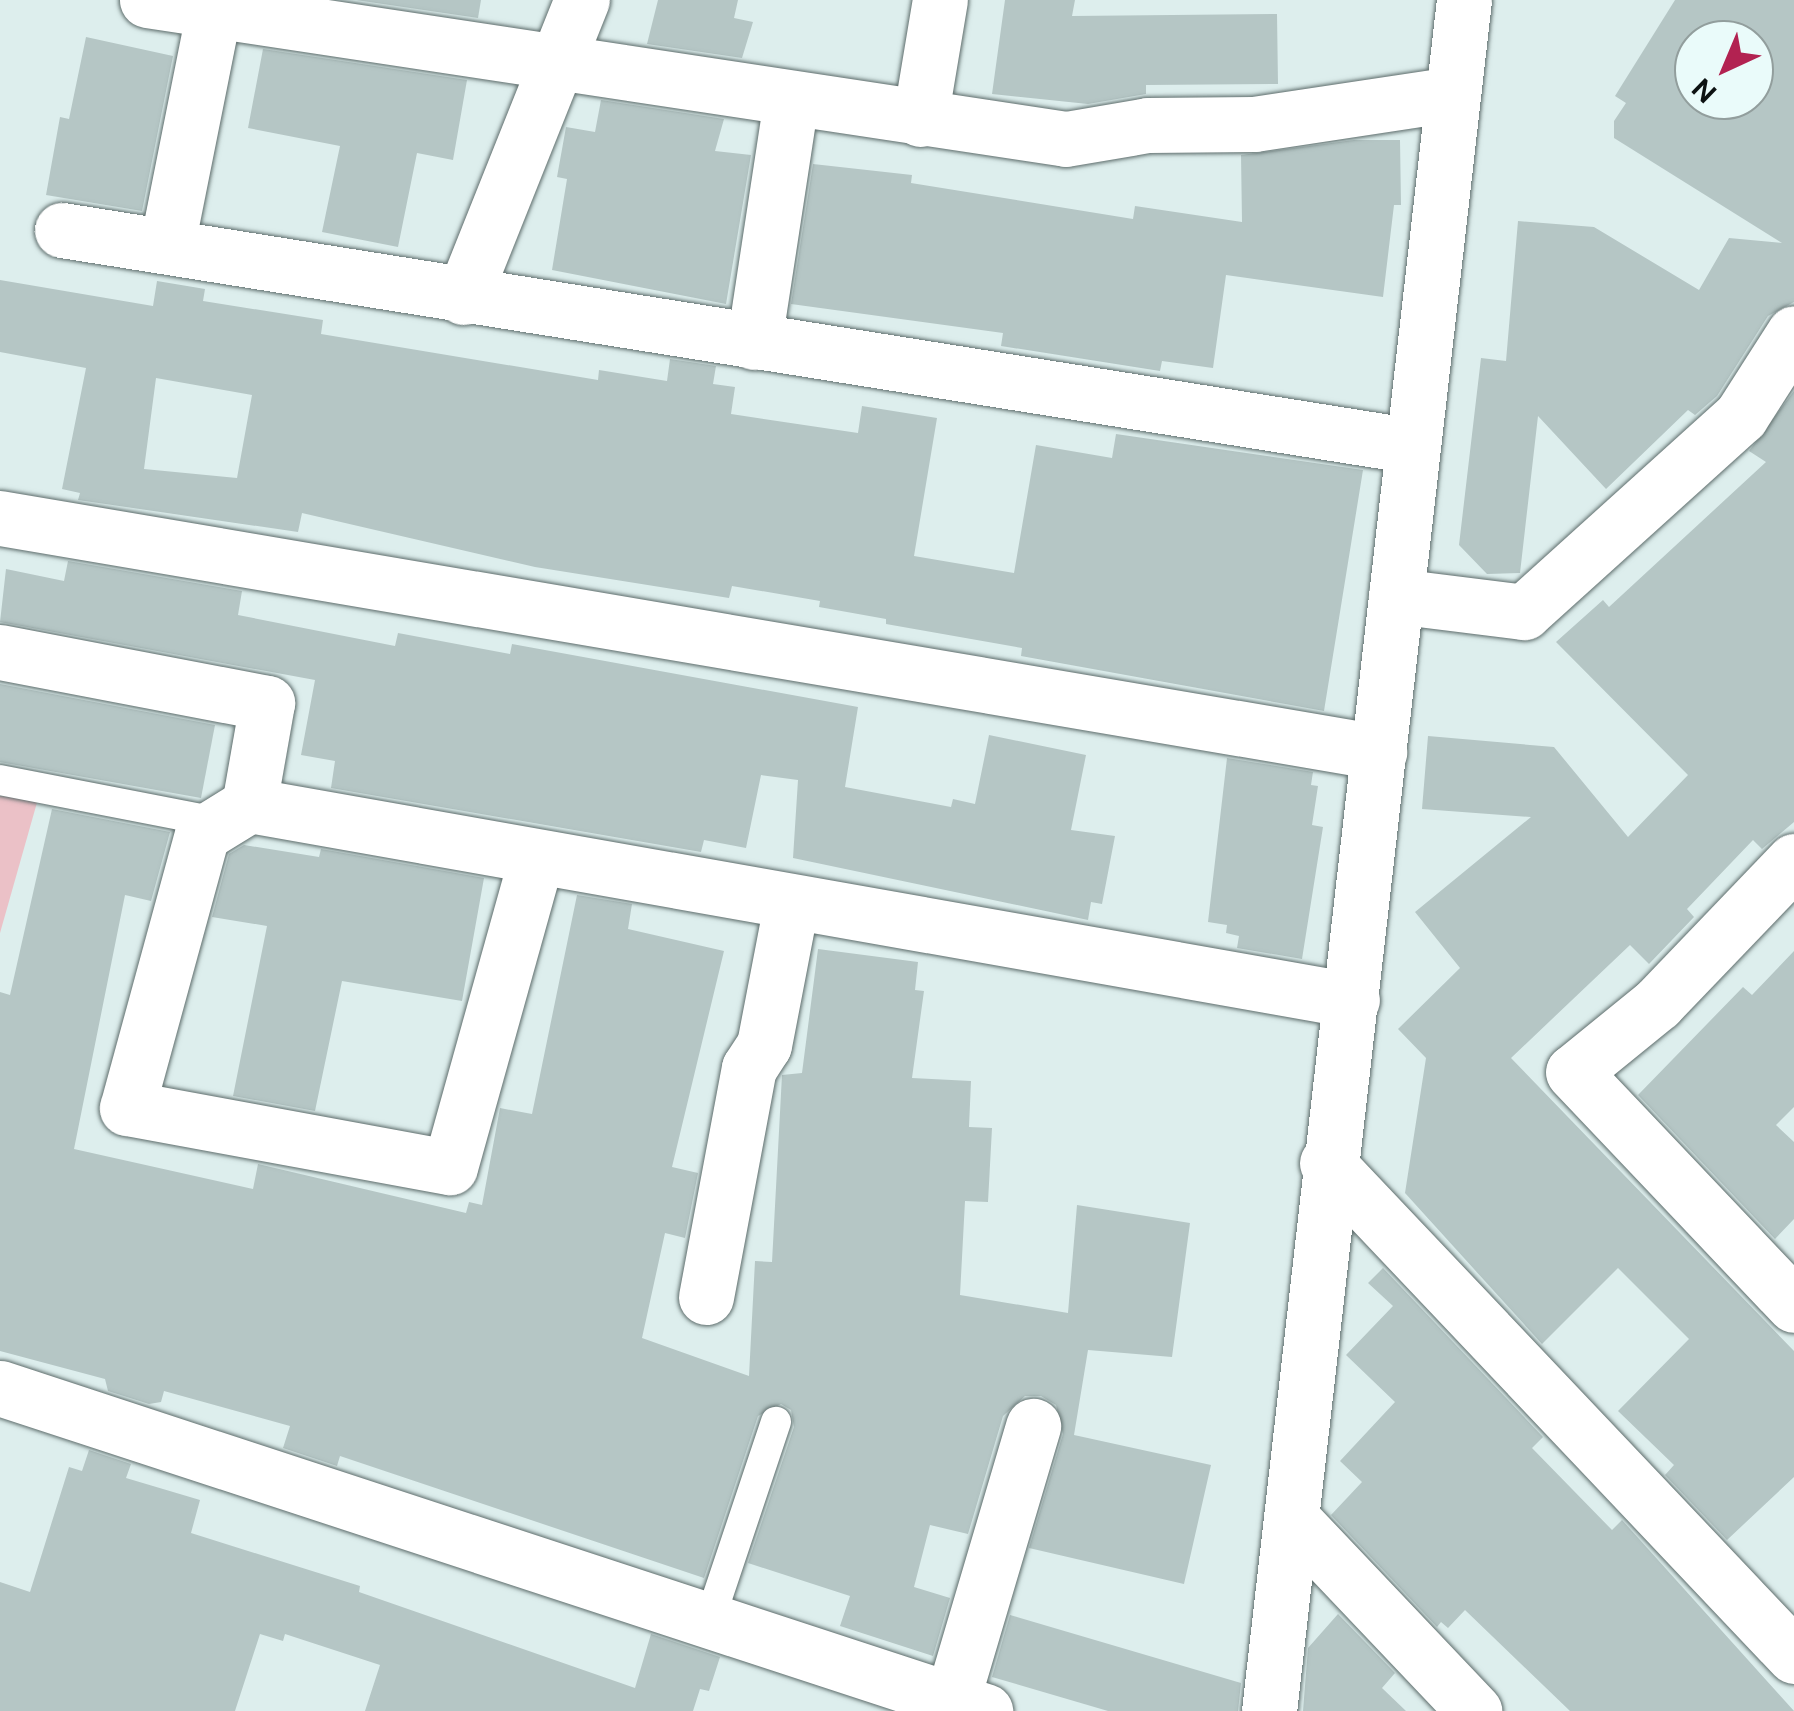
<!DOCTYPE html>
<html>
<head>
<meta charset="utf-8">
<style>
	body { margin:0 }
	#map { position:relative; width:1794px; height:1711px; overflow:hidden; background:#ddeeed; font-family:"DM Sans",sans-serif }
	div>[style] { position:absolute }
	.green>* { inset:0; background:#ebc1c7 }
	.building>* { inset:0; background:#b5c6c5 }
	.roads { filter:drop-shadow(0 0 2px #5d6c6b) drop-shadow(0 0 2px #5d6c6b) }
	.lane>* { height:30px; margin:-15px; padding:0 15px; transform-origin:15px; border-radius:15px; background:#fff }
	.street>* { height:55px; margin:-27.5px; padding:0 27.5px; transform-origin:27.5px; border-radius:27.5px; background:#fff }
	.secondary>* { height:55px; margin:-27.5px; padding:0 27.5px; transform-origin:27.5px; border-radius:27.5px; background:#fff }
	span { translate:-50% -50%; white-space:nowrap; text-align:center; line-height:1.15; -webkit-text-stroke:8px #eafbfa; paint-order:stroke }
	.north { position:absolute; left:1674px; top:20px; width:100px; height:100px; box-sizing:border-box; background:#eafbfa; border:2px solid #929e9d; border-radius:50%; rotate:224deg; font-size:28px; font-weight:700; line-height:40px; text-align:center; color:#0d1212 }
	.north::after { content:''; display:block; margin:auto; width:35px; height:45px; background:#b22251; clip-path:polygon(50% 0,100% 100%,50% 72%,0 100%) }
</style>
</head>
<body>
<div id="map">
	<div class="green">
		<div style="clip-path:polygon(0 796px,38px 799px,0 933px)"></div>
	</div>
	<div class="building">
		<div style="clip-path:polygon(356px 0,481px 0,478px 18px)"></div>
		<div style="clip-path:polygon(658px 0,738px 0,734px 18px,753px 22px,742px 58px,647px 44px)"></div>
		<div style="clip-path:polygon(1005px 0,1075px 0,1072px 16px,1277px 14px,1278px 84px,1146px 85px,1146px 94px,1088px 104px,992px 94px)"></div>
		<div style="clip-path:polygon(evenodd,1675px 0,1794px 0,1794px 302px,1768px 316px,1717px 396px,1695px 415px,1688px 410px,1606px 489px,1538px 416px,1520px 573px,1487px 574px,1459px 545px,1481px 358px,1506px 361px,1518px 221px,1594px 227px,1699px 290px,1729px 238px,1782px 243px,1614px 138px,1614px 121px,1626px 103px,1615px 96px,1675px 0,1694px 40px,1754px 40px,1754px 100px,1694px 100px,1694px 40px)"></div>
		<div style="clip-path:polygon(86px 37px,173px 56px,142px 211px,46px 195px,60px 117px,69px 119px)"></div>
		<div style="clip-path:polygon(263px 49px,467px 80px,453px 160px,417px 153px,398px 247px,322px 232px,340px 146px,248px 128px)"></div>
		<div style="clip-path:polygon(601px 100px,724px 119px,715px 151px,751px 155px,726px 304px,552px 270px,567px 179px,557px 177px,566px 127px,595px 132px)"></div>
		<div style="clip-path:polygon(1354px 140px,1400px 140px,1401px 205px,1394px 205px,1383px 297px,1226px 275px,1213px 368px,1162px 361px,1160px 371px,1001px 346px,1003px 333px,791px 304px,813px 164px,912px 175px,911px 183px,1133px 219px,1135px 206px,1242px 222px,1241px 155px)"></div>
		<div style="clip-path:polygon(evenodd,0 280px,153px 306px,157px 281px,205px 289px,203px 301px,323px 320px,321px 334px,598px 380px,599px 370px,667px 381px,670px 359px,716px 366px,713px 384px,735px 387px,731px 414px,858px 433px,862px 406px,937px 418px,914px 556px,1014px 573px,1036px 445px,1112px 458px,1116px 434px,1363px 470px,1324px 711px,1021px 656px,1022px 648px,886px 624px,886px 619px,819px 607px,820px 601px,732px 586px,729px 598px,535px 567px,302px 513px,298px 532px,78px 500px,80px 493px,62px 489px,86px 368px,0 352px,0 280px,156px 378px,252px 395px,237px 478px,144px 469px,156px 378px)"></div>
		<div style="clip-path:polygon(1794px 391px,1794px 822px,1762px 849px,1753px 840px,1687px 909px,1694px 917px,1649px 964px,1630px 945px,1511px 1058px,1794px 1351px,1794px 1477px,1727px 1540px,1665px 1475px,1674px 1465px,1618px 1411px,1689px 1339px,1618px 1268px,1542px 1344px,1405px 1193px,1426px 1058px,1398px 1029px,1460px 968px,1415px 912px,1531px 817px,1422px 809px,1428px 736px,1554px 747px,1628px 837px,1688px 775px,1556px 642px,1603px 600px,1609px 607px,1766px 462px,1749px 451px)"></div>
		<div style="clip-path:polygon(68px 561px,242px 591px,238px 615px,395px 646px,398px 633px,510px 654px,512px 644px,858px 707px,845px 787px,951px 807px,953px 799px,975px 804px,989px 735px,1086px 755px,1071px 830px,1115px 836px,1102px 904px,1091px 902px,1088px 920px,793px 858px,798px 780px,761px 775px,746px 848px,704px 840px,701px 852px,331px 788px,335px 761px,301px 755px,315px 680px,0 622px,6px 569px,64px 581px)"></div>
		<div style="clip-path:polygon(0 684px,215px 725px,201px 798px,0 762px)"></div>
		<div style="clip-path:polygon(1227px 758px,1313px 772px,1311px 785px,1318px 786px,1312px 825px,1323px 827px,1302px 959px,1237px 948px,1239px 936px,1226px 933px,1227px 925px,1208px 922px)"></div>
		<div style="clip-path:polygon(52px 809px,170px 832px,151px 901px,125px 895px,74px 1149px,253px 1189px,258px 1164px,466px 1213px,469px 1202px,482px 1205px,500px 1108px,532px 1114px,577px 895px,632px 904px,628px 929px,724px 951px,672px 1167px,698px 1173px,685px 1238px,665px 1233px,642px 1338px,749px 1376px,755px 1261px,772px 1262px,782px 1075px,802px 1073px,818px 949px,918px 962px,915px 990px,924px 991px,912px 1078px,971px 1081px,969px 1127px,992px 1128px,988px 1202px,965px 1201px,960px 1295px,1068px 1313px,1077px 1205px,1190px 1223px,1172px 1357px,1088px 1350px,1074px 1435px,1211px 1465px,1184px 1584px,1029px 1548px,1063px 1434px,1056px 1405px,1041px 1396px,1025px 1396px,1003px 1416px,968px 1534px,930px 1525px,914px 1587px,950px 1598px,933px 1656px,840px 1626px,850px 1596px,748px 1563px,794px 1427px,791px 1410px,781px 1404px,758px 1416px,704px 1578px,340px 1456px,337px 1466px,283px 1448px,290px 1426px,164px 1391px,161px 1402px,149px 1404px,108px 1391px,105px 1379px,0 1351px,0 992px,10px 995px)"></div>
		<div style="clip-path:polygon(244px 845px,319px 857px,321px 849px,484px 878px,462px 1001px,342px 981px,315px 1111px,233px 1096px,267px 926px,212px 917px,229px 854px)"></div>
		<div style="clip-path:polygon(1794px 951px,1794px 1107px,1776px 1125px,1794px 1142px,1794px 1219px,1775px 1239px,1638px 1095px,1743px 987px,1752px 995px)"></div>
		<div style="clip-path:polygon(1383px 1268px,1543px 1437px,1532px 1448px,1612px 1530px,1622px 1520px,1794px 1711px,1570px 1711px,1465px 1610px,1448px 1628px,1441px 1622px,1437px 1627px,1331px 1515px,1362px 1482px,1340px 1461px,1395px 1402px,1346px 1355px,1393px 1306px,1368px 1283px)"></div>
		<div style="clip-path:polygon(89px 1450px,131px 1464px,126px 1478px,200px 1500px,191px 1533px,360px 1586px,359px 1592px,635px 1688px,651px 1634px,720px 1657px,709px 1691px,700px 1689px,693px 1711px,365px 1711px,380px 1665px,285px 1634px,283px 1641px,260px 1634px,235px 1711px,0 1711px,0 1582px,30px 1592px,69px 1467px,82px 1471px)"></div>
		<div style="clip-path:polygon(1338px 1614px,1395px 1673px,1382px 1688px,1406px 1711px,1303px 1711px,1308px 1648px)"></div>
		<div style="clip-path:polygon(1010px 1615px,1241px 1683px,1238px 1711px,1108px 1711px,992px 1677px)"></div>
	</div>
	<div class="roads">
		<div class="lane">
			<div style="left:0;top:780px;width:221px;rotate:11deg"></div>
			<div style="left:710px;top:1619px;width:208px;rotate:-71.5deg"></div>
		</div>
		<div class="street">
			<div style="left:147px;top:0;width:929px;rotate:8.6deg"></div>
			<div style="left:1066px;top:139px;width:83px;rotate:-9.7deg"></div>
			<div style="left:1148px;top:125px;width:106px;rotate:-0.5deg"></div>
			<div style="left:1254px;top:124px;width:200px;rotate:-8.6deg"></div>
			<div style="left:920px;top:119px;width:121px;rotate:-80.5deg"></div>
			<div style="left:62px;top:230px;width:1368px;rotate:9.08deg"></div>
			<div style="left:167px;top:245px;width:250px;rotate:-78.7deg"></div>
			<div style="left:463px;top:297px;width:320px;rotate:-68.2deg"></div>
			<div style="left:754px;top:342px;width:245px;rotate:-81.3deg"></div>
			<div style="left:0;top:518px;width:1399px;rotate:9.63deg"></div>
			<div style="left:1396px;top:596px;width:129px;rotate:7.1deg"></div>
			<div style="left:1524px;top:612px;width:292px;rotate:-42.1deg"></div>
			<div style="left:1741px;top:416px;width:98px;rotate:-57.4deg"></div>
			<div style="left:0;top:652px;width:272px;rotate:10.8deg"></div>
			<div style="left:267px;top:703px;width:104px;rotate:100deg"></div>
			<div style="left:249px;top:805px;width:1120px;rotate:10.03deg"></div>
			<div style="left:249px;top:805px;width:55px;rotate:148.3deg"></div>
			<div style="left:202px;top:834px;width:284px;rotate:105.3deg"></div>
			<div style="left:127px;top:1108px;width:328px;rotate:10.4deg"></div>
			<div style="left:450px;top:1167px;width:321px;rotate:-74.4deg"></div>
			<div style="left:1794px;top:861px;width:197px;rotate:133.8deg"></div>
			<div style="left:1658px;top:1003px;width:109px;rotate:140.9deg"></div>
			<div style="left:1573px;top:1072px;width:321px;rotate:46.5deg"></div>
			<div style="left:1327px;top:1163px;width:679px;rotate:46.55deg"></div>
			<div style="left:706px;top:1297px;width:233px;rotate:-79.4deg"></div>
			<div style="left:749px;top:1068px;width:27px;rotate:-57deg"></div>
			<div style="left:764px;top:1045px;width:143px;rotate:-79.1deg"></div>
			<div style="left:0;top:1388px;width:1037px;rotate:18.16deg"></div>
			<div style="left:1292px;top:1519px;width:265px;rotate:46.5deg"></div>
			<div style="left:952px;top:1700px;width:286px;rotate:-73.5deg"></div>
		</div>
		<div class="secondary">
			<div style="left:1269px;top:1711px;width:1722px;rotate:-83.5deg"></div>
		</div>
	</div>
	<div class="north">N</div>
</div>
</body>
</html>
